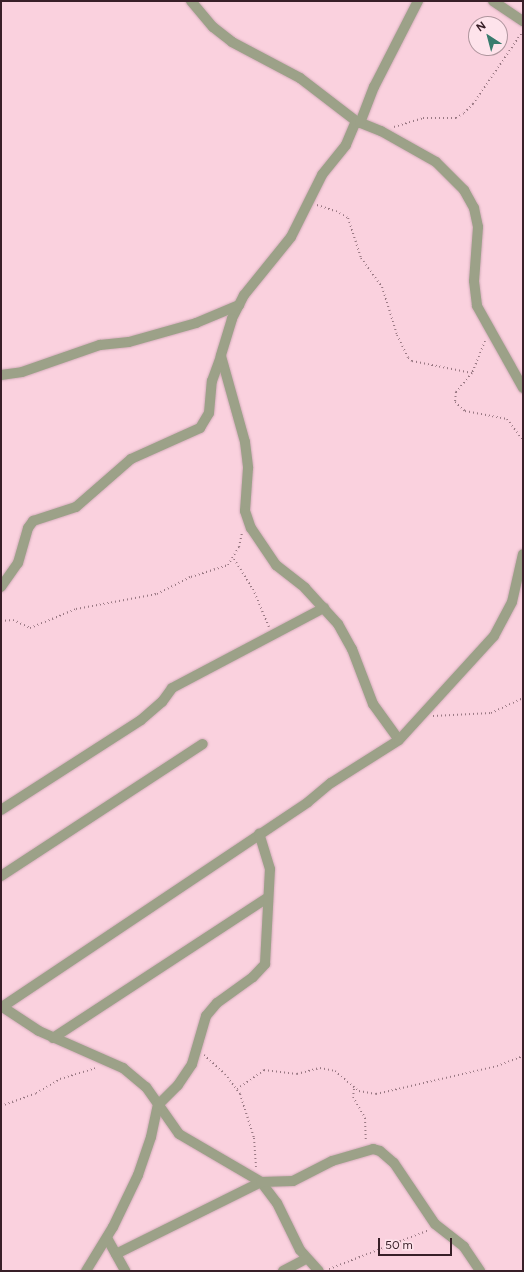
<!DOCTYPE html>
<html>
<head>
<meta charset="utf-8">
<style>
	body { margin:0 }
	#map { position:relative; width:524px; height:1272px; overflow:hidden; background:#fad1de; font-family:Figtree,sans-serif }
	div>[style] { position:absolute }
	.path>* { height:2px; margin-top:-1px; transform-origin:0; background:repeating-linear-gradient(90deg,#9a7984 0 1px,transparent 0 4px) }
	.roads { filter:drop-shadow(0 0 1px #d3adba) drop-shadow(0 0 1px #d3adba) }
	.minor>* { height:10px; margin:-5px; padding:0 5px; transform-origin:5px; border-radius:5px; background:#9ca188 }
	span { translate:-50% -50%; white-space:nowrap; text-align:center; line-height:1.15; -webkit-text-stroke:3px #fee3eb; paint-order:stroke }
	.frame { position:absolute; inset:0; border:2px solid #381f28; pointer-events:none }
	.north { position:absolute; left:468px; top:16px; width:40px; height:40px; box-sizing:border-box; background:#fee3eb; border:1px solid #af959d; border-radius:50%; rotate:324deg; font-size:11px; font-weight:700; line-height:16px; text-align:center; color:#381f28 }
	.north::after { content:''; display:block; margin:auto; width:14px; height:18px; background:#397c6e; clip-path:polygon(50% 0,100% 100%,50% 72%,0 100%) }
	.scale { position:absolute; left:378px; top:1238px; width:74px; height:18px; box-sizing:border-box; border:2px solid #381f28; border-top:0; padding-left:5px; font-size:12px; line-height:14px; white-space:nowrap; color:#381f28; -webkit-text-stroke:3px #fee3eb; paint-order:stroke }
</style>
</head>
<body>
<div id="map">
	<div class="path">
		<div style="left:394px;top:127px;width:30px;rotate:-17deg"></div>
		<div style="left:423px;top:118px;width:33px"></div>
		<div style="left:456px;top:118px;width:9px;rotate:-32deg"></div>
		<div style="left:464px;top:113px;width:13px;rotate:-45deg"></div>
		<div style="left:473px;top:104px;width:88px;rotate:-55.6deg"></div>
		<div style="left:317px;top:205px;width:20px;rotate:18deg"></div>
		<div style="left:336px;top:211px;width:14px;rotate:30deg"></div>
		<div style="left:348px;top:218px;width:42px;rotate:72deg"></div>
		<div style="left:361px;top:258px;width:36px;rotate:54deg"></div>
		<div style="left:382px;top:287px;width:50px;rotate:72.6deg"></div>
		<div style="left:397px;top:335px;width:25px;rotate:64deg"></div>
		<div style="left:408px;top:358px;width:5px;rotate:37deg"></div>
		<div style="left:412px;top:361px;width:61px;rotate:11.3deg"></div>
		<div style="left:485px;top:341px;width:35px;rotate:112deg"></div>
		<div style="left:472px;top:373px;width:25px;rotate:130deg"></div>
		<div style="left:456px;top:392px;width:10px;rotate:96deg"></div>
		<div style="left:455px;top:402px;width:13px;rotate:42deg"></div>
		<div style="left:465px;top:411px;width:43px;rotate:10.8deg"></div>
		<div style="left:507px;top:419px;width:26px;rotate:53deg"></div>
		<div style="left:234px;top:559px;width:36px;rotate:58deg"></div>
		<div style="left:253px;top:589px;width:41px;rotate:67.2deg"></div>
		<div style="left:1px;top:621px;width:12px;rotate:-5deg"></div>
		<div style="left:13px;top:620px;width:19px;rotate:25deg"></div>
		<div style="left:30px;top:628px;width:50px;rotate:-22.4deg"></div>
		<div style="left:76px;top:609px;width:82px;rotate:-10.5deg"></div>
		<div style="left:157px;top:594px;width:38px;rotate:-27deg"></div>
		<div style="left:191px;top:577px;width:39px;rotate:-18deg"></div>
		<div style="left:228px;top:565px;width:21px;rotate:-59deg"></div>
		<div style="left:239px;top:547px;width:14px;rotate:-78deg"></div>
		<div style="left:433px;top:716px;width:58px;rotate:-3deg"></div>
		<div style="left:491px;top:713px;width:35px;rotate:-25deg"></div>
		<div style="left:204px;top:1055px;width:28px;rotate:42deg"></div>
		<div style="left:225px;top:1074px;width:25px;rotate:53deg"></div>
		<div style="left:240px;top:1094px;width:46px;rotate:72.3deg"></div>
		<div style="left:254px;top:1138px;width:29px;rotate:86deg"></div>
		<div style="left:237px;top:1089px;width:33px;rotate:-35deg"></div>
		<div style="left:264px;top:1070px;width:33px;rotate:7deg"></div>
		<div style="left:297px;top:1074px;width:24px;rotate:-15deg"></div>
		<div style="left:320px;top:1068px;width:15px;rotate:11deg"></div>
		<div style="left:335px;top:1071px;width:31px;rotate:40deg"></div>
		<div style="left:359px;top:1091px;width:17px;rotate:10deg"></div>
		<div style="left:376px;top:1094px;width:124px;rotate:-13deg"></div>
		<div style="left:497px;top:1066px;width:28px;rotate:-21deg"></div>
		<div style="left:354px;top:1089px;width:8px;rotate:97deg"></div>
		<div style="left:353px;top:1097px;width:24px;rotate:60deg"></div>
		<div style="left:365px;top:1118px;width:24px;rotate:88deg"></div>
		<div style="left:1px;top:1106px;width:37px;rotate:-20deg"></div>
		<div style="left:36px;top:1093px;width:28px;rotate:-30deg"></div>
		<div style="left:60px;top:1079px;width:39px;rotate:-17deg"></div>
		<div style="left:329px;top:1269px;width:107px;rotate:-21.3deg"></div>
	</div>
	<div class="roads">
		<div class="minor">
			<div style="left:191px;top:1px;width:34px;rotate:50deg"></div>
			<div style="left:213px;top:27px;width:24px;rotate:38deg"></div>
			<div style="left:232px;top:42px;width:77px;rotate:27.9deg"></div>
			<div style="left:300px;top:78px;width:71px;rotate:37.5deg"></div>
			<div style="left:356px;top:121px;width:27px;rotate:22deg"></div>
			<div style="left:381px;top:131px;width:63px;rotate:29.4deg"></div>
			<div style="left:436px;top:162px;width:40px;rotate:45deg"></div>
			<div style="left:464px;top:190px;width:21px;rotate:61deg"></div>
			<div style="left:474px;top:208px;width:19px;rotate:78deg"></div>
			<div style="left:478px;top:227px;width:54px;rotate:94.2deg"></div>
			<div style="left:474px;top:281px;width:25px;rotate:83deg"></div>
			<div style="left:477px;top:306px;width:94px;rotate:60.7deg"></div>
			<div style="left:493px;top:1px;width:36px;rotate:34deg"></div>
			<div style="left:356px;top:121px;width:26px;rotate:113deg"></div>
			<div style="left:346px;top:145px;width:38px;rotate:129deg"></div>
			<div style="left:322px;top:175px;width:69px;rotate:116.6deg"></div>
			<div style="left:291px;top:237px;width:75px;rotate:129deg"></div>
			<div style="left:244px;top:295px;width:27px;rotate:117deg"></div>
			<div style="left:232px;top:319px;width:39px;rotate:107deg"></div>
			<div style="left:221px;top:356px;width:89px;rotate:74.4deg"></div>
			<div style="left:245px;top:442px;width:26px;rotate:83deg"></div>
			<div style="left:248px;top:468px;width:43px;rotate:94deg"></div>
			<div style="left:245px;top:511px;width:18px;rotate:71deg"></div>
			<div style="left:251px;top:528px;width:45px;rotate:56deg"></div>
			<div style="left:276px;top:565px;width:37px;rotate:38deg"></div>
			<div style="left:305px;top:588px;width:49px;rotate:47.5deg"></div>
			<div style="left:338px;top:624px;width:29px;rotate:61deg"></div>
			<div style="left:352px;top:649px;width:59px;rotate:69.1deg"></div>
			<div style="left:373px;top:704px;width:44px;rotate:54.2deg"></div>
			<div style="left:360px;top:123px;width:39px;rotate:-69deg"></div>
			<div style="left:374px;top:87px;width:97px;rotate:-62.9deg"></div>
			<div style="left:1px;top:375px;width:21px;rotate:-8deg"></div>
			<div style="left:22px;top:372px;width:83px;rotate:-19.1deg"></div>
			<div style="left:100px;top:345px;width:29px;rotate:-6deg"></div>
			<div style="left:129px;top:342px;width:70px;rotate:-15.8deg"></div>
			<div style="left:196px;top:323px;width:47px;rotate:-22.7deg"></div>
			<div style="left:1px;top:587px;width:29px;rotate:-55deg"></div>
			<div style="left:18px;top:563px;width:36px;rotate:-74deg"></div>
			<div style="left:28px;top:528px;width:9px;rotate:-54deg"></div>
			<div style="left:33px;top:521px;width:45px;rotate:-18deg"></div>
			<div style="left:76px;top:507px;width:73px;rotate:-41.1deg"></div>
			<div style="left:131px;top:459px;width:76px;rotate:-24.2deg"></div>
			<div style="left:200px;top:428px;width:17px;rotate:-59deg"></div>
			<div style="left:209px;top:413px;width:32px;rotate:-85deg"></div>
			<div style="left:212px;top:381px;width:27px;rotate:-70deg"></div>
			<div style="left:1px;top:810px;width:166px;rotate:-32.7deg"></div>
			<div style="left:141px;top:720px;width:28px;rotate:-41deg"></div>
			<div style="left:162px;top:702px;width:17px;rotate:-54deg"></div>
			<div style="left:172px;top:688px;width:172px;rotate:-27.8deg"></div>
			<div style="left:1px;top:876px;width:241px;rotate:-33.2deg"></div>
			<div style="left:1px;top:1006px;width:45px;rotate:33.3deg"></div>
			<div style="left:39px;top:1031px;width:92px;rotate:23.8deg"></div>
			<div style="left:123px;top:1068px;width:30px;rotate:40deg"></div>
			<div style="left:146px;top:1087px;width:57px;rotate:54.9deg"></div>
			<div style="left:179px;top:1134px;width:95px;rotate:30.3deg"></div>
			<div style="left:261px;top:1182px;width:26px;rotate:53deg"></div>
			<div style="left:277px;top:1203px;width:52px;rotate:63.9deg"></div>
			<div style="left:300px;top:1250px;width:28px;rotate:48deg"></div>
			<div style="left:2px;top:1007px;width:368px;rotate:-33.8deg"></div>
			<div style="left:308px;top:802px;width:30px;rotate:-40deg"></div>
			<div style="left:331px;top:783px;width:80px;rotate:-32.3deg"></div>
			<div style="left:399px;top:740px;width:141px;rotate:-47.6deg"></div>
			<div style="left:494px;top:636px;width:38px;rotate:-62deg"></div>
			<div style="left:512px;top:602px;width:49px;rotate:-77.1deg"></div>
			<div style="left:53px;top:1038px;width:256px;rotate:-33.2deg"></div>
			<div style="left:107px;top:1238px;width:38px;rotate:61deg"></div>
			<div style="left:116px;top:1254px;width:162px;rotate:-26.4deg"></div>
			<div style="left:261px;top:1182px;width:32px;rotate:-2deg"></div>
			<div style="left:293px;top:1181px;width:44px;rotate:-27.1deg"></div>
			<div style="left:332px;top:1161px;width:43px;rotate:-16.3deg"></div>
			<div style="left:373px;top:1149px;width:7px;rotate:16deg"></div>
			<div style="left:380px;top:1151px;width:18px;rotate:41deg"></div>
			<div style="left:394px;top:1163px;width:73px;rotate:56.1deg"></div>
			<div style="left:435px;top:1224px;width:37px;rotate:38deg"></div>
			<div style="left:464px;top:1247px;width:29px;rotate:56deg"></div>
			<div style="left:86px;top:1271px;width:52px;rotate:-58.5deg"></div>
			<div style="left:113px;top:1227px;width:58px;rotate:-64.3deg"></div>
			<div style="left:138px;top:1175px;width:40px;rotate:-71.1deg"></div>
			<div style="left:151px;top:1137px;width:33px;rotate:-78deg"></div>
			<div style="left:158px;top:1105px;width:28px;rotate:-45deg"></div>
			<div style="left:178px;top:1085px;width:25px;rotate:-56deg"></div>
			<div style="left:192px;top:1064px;width:50px;rotate:-73.7deg"></div>
			<div style="left:206px;top:1016px;width:17px;rotate:-50deg"></div>
			<div style="left:217px;top:1003px;width:44px;rotate:-35.8deg"></div>
			<div style="left:253px;top:977px;width:18px;rotate:-47deg"></div>
			<div style="left:265px;top:964px;width:95px;rotate:-87deg"></div>
			<div style="left:270px;top:869px;width:37px;rotate:-107deg"></div>
			<div style="left:283px;top:1271px;width:26px;rotate:-28deg"></div>
		</div>
	</div>
	<div class="frame"></div>
	<div class="north">N</div>
	<div class="scale">50 m</div>
</div>
</body>
</html>
